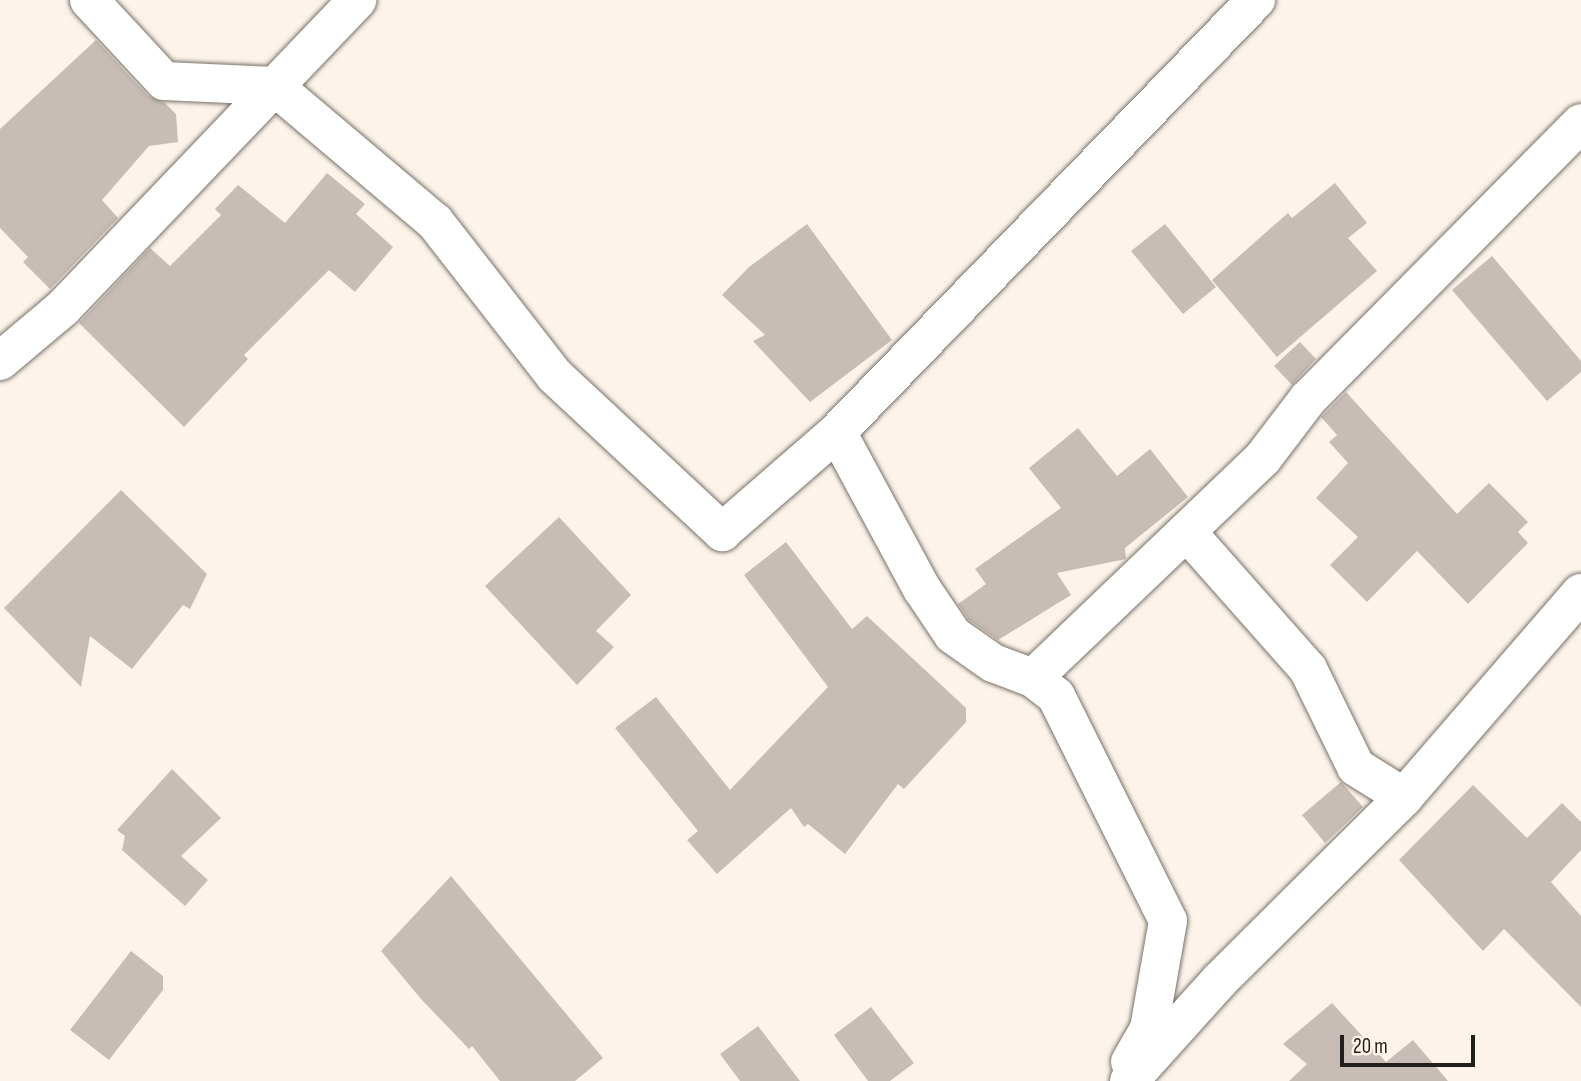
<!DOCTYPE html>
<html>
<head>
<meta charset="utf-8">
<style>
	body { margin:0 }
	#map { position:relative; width:1581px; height:1081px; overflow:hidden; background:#fcf4ea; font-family:"Sofia Sans Condensed",sans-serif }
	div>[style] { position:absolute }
	.building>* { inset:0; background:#c8bdb6 }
	.roads { filter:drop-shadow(0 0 2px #797269) drop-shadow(0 0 2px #797269) }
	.street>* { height:38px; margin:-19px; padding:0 19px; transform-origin:19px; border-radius:19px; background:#fff }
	span { translate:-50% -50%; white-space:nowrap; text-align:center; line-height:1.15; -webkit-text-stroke:6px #fcf4ea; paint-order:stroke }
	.scale { position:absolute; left:1340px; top:1035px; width:135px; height:32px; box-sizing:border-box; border:4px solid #211e1b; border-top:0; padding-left:9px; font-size:21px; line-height:24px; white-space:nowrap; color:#211e1b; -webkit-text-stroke:5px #fcf4ea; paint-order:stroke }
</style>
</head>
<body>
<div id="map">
	<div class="building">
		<div style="clip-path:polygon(96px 40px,148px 96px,165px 103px,176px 114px,178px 142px,149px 146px,102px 200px,118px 218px,50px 289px,23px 262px,28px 257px,0 228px,0 129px)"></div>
		<div style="clip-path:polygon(327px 173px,365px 204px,356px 214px,393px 247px,355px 292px,329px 270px,244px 355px,248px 359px,184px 427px,79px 323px,150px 248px,170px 266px,221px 215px,215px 209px,238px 185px,285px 223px)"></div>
		<div style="clip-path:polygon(1335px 183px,1367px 223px,1348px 238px,1377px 271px,1277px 357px,1212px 280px,1288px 213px,1292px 218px)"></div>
		<div style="clip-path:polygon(807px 224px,892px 340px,810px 402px,753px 341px,765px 335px,722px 295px,749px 267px)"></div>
		<div style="clip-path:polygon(1165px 224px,1216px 287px,1183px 314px,1131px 251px)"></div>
		<div style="clip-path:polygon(1492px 256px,1581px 361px,1581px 372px,1547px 401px,1452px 290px)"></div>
		<div style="clip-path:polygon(1300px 342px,1316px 359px,1292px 385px,1274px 366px)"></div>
		<div style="clip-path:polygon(1346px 392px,1457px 514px,1489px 483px,1528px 522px,1518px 532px,1528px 543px,1468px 604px,1417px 551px,1367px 602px,1330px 565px,1358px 537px,1316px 498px,1348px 463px,1329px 442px,1337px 435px,1321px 417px)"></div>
		<div style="clip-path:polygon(1078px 428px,1117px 476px,1150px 449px,1188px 497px,1125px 548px,1126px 559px,1057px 573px,1071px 595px,998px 640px,969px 620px,958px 604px,986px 584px,975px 569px,1061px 508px,1029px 468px)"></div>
		<div style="clip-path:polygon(121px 490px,207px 574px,190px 609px,183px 605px,132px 669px,90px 636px,81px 687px,4px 608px)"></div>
		<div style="clip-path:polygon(559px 517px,631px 595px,596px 631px,614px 647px,577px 685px,485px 586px)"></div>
		<div style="clip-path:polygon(786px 542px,852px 629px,867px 616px,966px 708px,966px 722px,904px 789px,898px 784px,845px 854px,808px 824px,804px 827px,791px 808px,717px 874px,687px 840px,698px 831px,615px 728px,656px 697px,730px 790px,828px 687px,744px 575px)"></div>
		<div style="clip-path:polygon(172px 769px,221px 818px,181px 856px,208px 880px,185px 906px,122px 850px,125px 836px,117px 830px)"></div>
		<div style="clip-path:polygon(1341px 782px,1363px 807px,1325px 843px,1302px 815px)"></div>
		<div style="clip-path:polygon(1473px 785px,1527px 838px,1562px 803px,1581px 822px,1581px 850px,1551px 882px,1581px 916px,1581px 1007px,1504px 929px,1483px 951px,1399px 860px)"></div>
		<div style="clip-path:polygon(451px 876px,603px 1058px,575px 1081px,500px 1081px,472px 1046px,469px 1049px,421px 999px,381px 951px)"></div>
		<div style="clip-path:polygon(131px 951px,163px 976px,163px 990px,109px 1060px,70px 1030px)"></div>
		<div style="clip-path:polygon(1332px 1003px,1386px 1062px,1413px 1040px,1448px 1081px,1289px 1081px,1307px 1064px,1283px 1044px)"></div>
		<div style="clip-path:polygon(871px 1007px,914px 1063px,890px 1081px,868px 1081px,834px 1035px)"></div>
		<div style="clip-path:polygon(758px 1026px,800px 1081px,740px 1081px,720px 1054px)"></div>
	</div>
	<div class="roads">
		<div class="street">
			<div style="left:89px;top:0;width:110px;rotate:47.2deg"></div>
			<div style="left:164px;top:81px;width:110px;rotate:2.6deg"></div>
			<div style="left:274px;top:86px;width:211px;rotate:40.2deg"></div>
			<div style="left:435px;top:222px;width:195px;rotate:52.1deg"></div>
			<div style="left:555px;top:376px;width:229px;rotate:43deg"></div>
			<div style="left:722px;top:532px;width:152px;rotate:-41deg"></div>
			<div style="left:837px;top:432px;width:179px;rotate:61.6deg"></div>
			<div style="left:922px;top:589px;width:55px;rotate:56deg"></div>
			<div style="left:953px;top:635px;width:49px;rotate:35deg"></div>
			<div style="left:993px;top:663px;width:43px;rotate:20.6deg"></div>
			<div style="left:1033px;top:678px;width:318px;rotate:-43.7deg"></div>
			<div style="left:1263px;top:458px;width:74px;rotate:-52.7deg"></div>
			<div style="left:1308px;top:399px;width:388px;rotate:-45.3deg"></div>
			<div style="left:0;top:361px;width:82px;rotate:-40.1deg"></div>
			<div style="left:63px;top:308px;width:426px;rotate:-46.3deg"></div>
			<div style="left:837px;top:432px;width:602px;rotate:-45.88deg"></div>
			<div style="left:1033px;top:678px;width:29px;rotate:38deg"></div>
			<div style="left:1056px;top:696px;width:251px;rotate:63.5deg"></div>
			<div style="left:1168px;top:921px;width:110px;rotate:100deg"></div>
			<div style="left:1149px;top:1029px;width:38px;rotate:120deg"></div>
			<div style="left:1404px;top:797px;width:270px;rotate:-49.1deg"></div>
			<div style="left:1129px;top:1081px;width:135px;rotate:-48deg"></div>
			<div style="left:1219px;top:981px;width:261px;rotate:-44.8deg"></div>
			<div style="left:1404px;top:797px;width:57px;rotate:-148deg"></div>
			<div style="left:1356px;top:767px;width:109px;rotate:-116.1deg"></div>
			<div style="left:1308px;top:669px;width:183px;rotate:-131.5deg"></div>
		</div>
	</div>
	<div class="scale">20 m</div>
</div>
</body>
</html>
